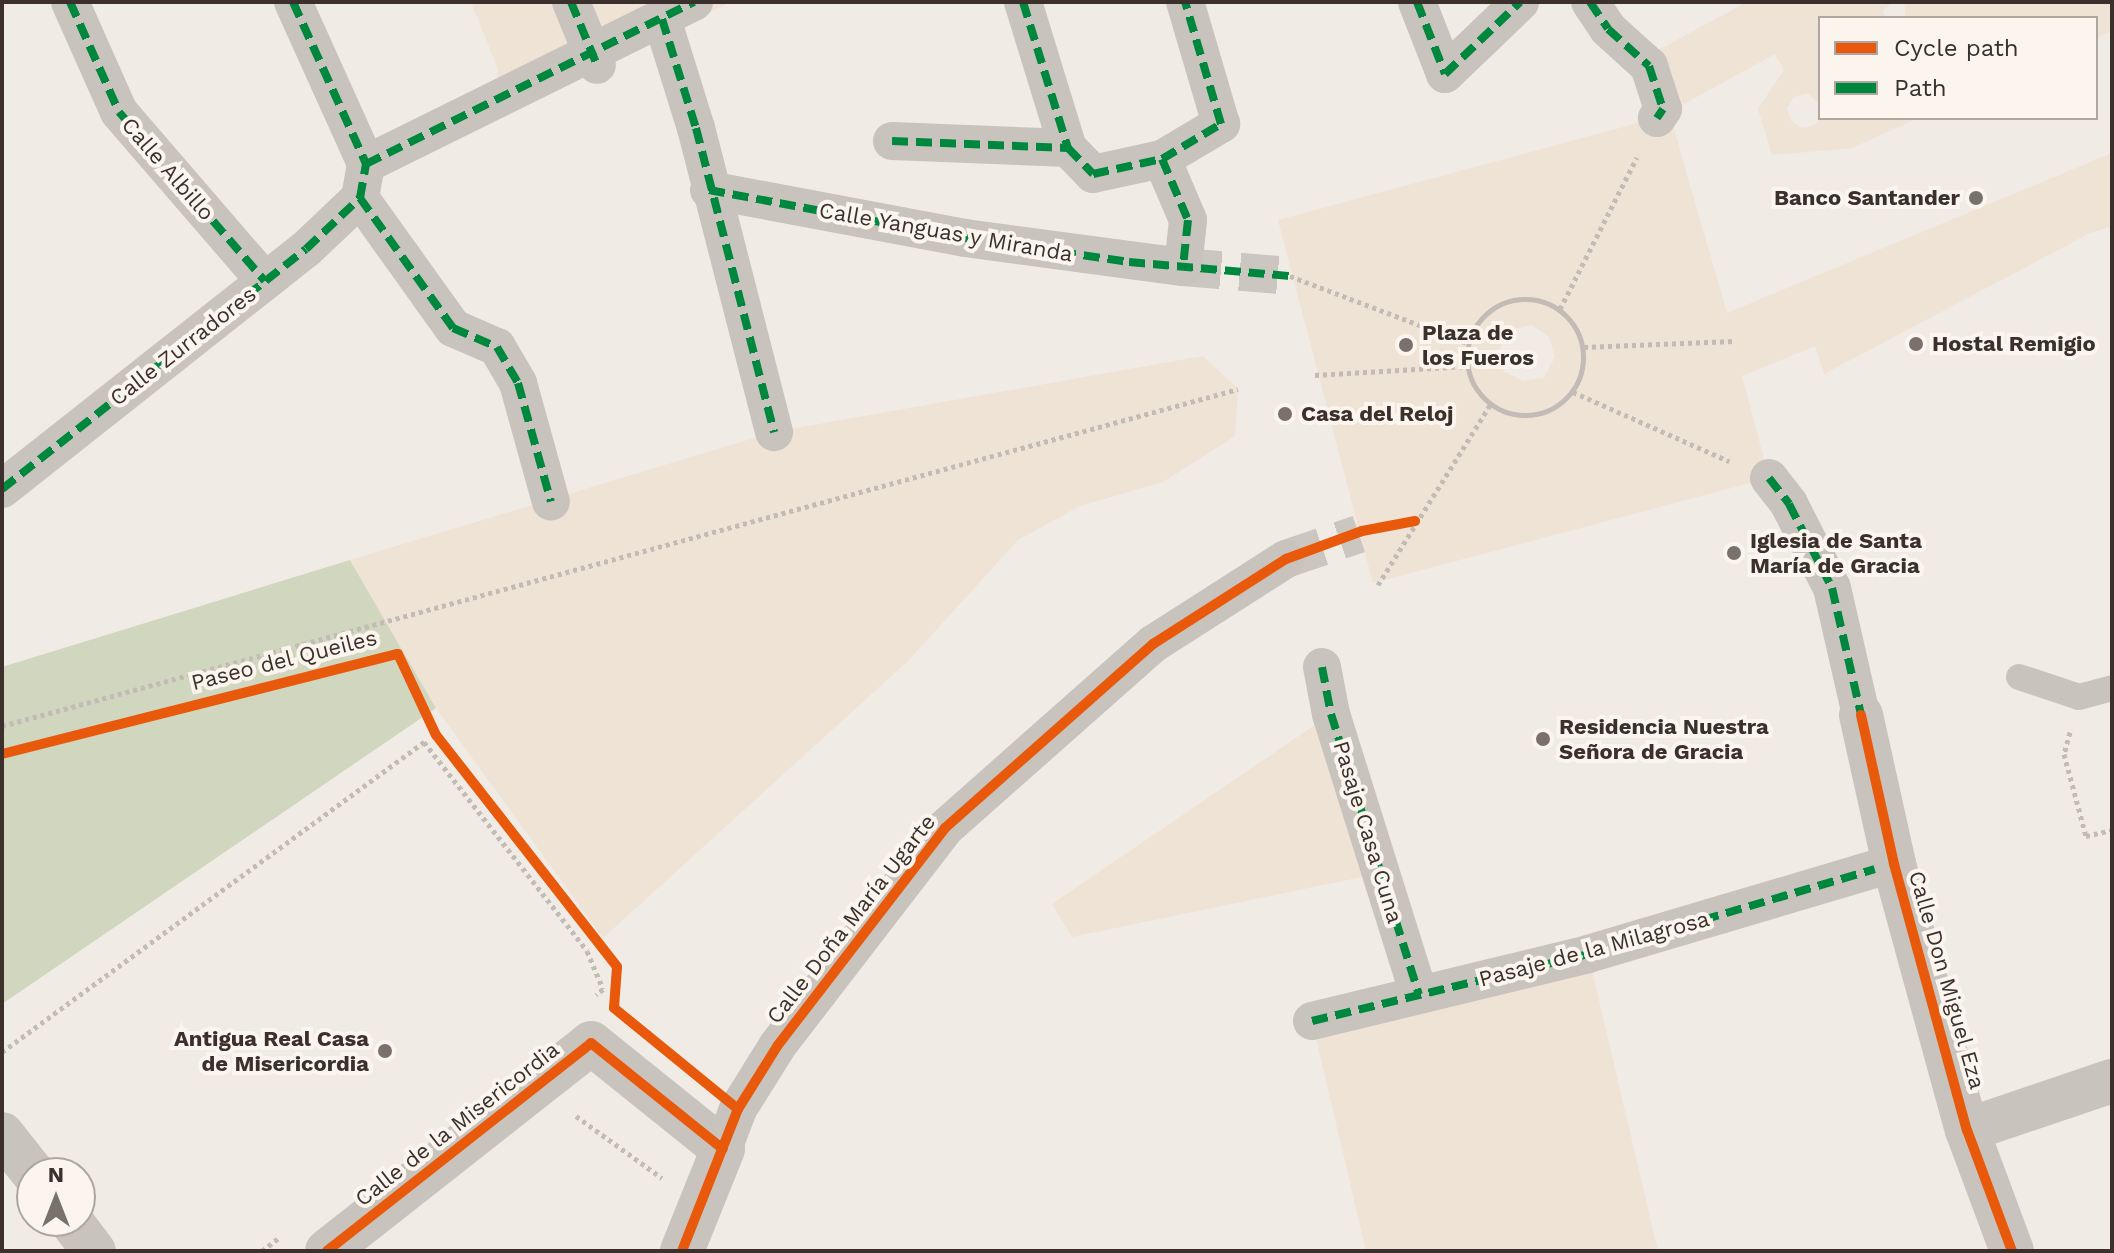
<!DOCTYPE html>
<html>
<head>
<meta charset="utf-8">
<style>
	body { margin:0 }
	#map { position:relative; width:2114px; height:1253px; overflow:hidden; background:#f0ebe5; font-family:"Work Sans",sans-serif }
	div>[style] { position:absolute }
	.green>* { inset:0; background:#d1d6bf }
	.plaza>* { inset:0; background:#eee3d5 }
	.pedestrian-tunnel>* { height:38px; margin-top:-19px; transform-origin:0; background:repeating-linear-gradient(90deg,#ccc6c0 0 38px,transparent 0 57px) }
	.path>* { height:5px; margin-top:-2.5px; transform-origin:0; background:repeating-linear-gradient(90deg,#c2bbb6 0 4px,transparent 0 8px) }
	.path>.ring { margin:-2.5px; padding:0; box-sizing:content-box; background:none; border:5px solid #c2bbb6; border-radius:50% }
	.service>* { height:26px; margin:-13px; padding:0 13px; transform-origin:13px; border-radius:13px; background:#c9c3be }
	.pedestrian>* { height:38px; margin:-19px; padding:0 19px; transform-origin:19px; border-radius:19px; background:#c9c3be }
	.minor>* { height:44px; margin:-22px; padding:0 22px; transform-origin:22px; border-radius:22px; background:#c9c3be }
	.quiet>* { height:8px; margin-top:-4px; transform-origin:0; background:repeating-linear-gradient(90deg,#00873e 0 16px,transparent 0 24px) }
	.cycleway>* { height:10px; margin:-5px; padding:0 5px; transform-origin:5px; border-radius:5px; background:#e8590c }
	.dots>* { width:22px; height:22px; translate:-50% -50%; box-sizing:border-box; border:4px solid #fbf5ee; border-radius:50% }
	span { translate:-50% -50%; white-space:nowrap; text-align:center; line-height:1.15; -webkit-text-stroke:8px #fbf5ee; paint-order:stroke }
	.street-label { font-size:22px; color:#3b302b }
	.poi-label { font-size:22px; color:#3b302b; font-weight:700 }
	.right { translate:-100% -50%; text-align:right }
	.left { translate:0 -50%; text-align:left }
	.frame { position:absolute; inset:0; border:4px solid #3b302b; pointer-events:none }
	.legend { position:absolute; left:1818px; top:16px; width:280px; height:104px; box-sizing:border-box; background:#fbf5ee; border:2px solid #aea6a0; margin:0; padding:10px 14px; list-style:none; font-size:24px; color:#3b302b }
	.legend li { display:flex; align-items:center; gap:16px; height:40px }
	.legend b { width:40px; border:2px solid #aea6a0 }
	.north { position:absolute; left:16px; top:1157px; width:80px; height:80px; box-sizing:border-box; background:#fbf5ee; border:2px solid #aea6a0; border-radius:50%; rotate:0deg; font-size:22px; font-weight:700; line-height:32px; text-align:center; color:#3b302b }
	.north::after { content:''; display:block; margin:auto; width:28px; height:36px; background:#7a716c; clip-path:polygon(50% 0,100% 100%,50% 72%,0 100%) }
</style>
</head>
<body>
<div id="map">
	<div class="green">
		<div style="clip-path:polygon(350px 560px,436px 708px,2px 1004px,2px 667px)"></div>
	</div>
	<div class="plaza">
		<div style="clip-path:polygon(471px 2px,725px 2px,726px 5px,495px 104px,498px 69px)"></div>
		<div style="clip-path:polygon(evenodd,1747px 2px,1892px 2px,1883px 11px,1885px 18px,1820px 18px,1820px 105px,1808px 93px,1794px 97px,1787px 108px,1791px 121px,1802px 128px,1815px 125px,1820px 117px,1918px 118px,1852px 148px,1772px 155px,1758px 109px,1784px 70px,1775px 54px,1669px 112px,1727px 313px,2112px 153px,2112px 226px,2088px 234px,1824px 374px,1815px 346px,1742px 376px,1769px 478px,1373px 583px,1278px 220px,1657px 118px,1638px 61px,1747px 2px,1532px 325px,1549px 337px,1555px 357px,1544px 378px,1523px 381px,1503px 371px,1498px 352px,1509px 330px,1532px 325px)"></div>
		<div style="clip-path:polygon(1899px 2px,2112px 2px,2112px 30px,2096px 38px,2096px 18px,1905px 18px,1905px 5px)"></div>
		<div style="clip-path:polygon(1203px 356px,1238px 389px,1235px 436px,1163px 482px,1080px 506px,1018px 540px,908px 661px,603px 938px,436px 708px,350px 560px,774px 432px)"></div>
		<div style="clip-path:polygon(1331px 714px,1381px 873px,1072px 937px,1052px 904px)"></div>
		<div style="clip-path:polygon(1588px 954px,1658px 1251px,1366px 1251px,1312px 1021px)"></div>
	</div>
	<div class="pedestrian-tunnel">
		<div style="left:1183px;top:267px;width:107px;rotate:4.8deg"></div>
		<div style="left:1286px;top:559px;width:77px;rotate:-18.9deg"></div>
	</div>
	<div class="path">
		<div style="left:1290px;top:276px;width:189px;rotate:20.7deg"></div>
		<div class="ring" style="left:1467px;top:299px;width:111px;height:111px"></div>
		<div style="left:1560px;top:309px;width:170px;rotate:-63.1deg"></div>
		<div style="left:1584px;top:347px;width:150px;rotate:-2.3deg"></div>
		<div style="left:1315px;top:375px;width:152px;rotate:-3.4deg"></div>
		<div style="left:1573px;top:392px;width:171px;rotate:23.9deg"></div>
		<div style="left:1359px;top:534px;width:57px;rotate:-13.1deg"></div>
		<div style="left:1378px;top:585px;width:212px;rotate:-58.1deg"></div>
		<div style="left:2px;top:726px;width:1281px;rotate:-15.25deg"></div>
		<div style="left:2070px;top:732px;width:23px;rotate:105deg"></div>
		<div style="left:2064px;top:754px;width:85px;rotate:75deg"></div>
		<div style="left:2086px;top:836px;width:27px;rotate:-13deg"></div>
		<div style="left:2px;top:1052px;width:524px;rotate:-36.3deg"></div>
		<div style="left:424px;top:742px;width:265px;rotate:52deg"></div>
		<div style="left:587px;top:951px;width:41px;rotate:67.2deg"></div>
		<div style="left:603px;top:989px;width:9px;rotate:139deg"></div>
		<div style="left:576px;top:1116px;width:106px;rotate:35.8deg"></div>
		<div style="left:262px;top:1251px;width:23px;rotate:-38deg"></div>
	</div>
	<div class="service">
		<div style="left:2019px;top:677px;width:63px;rotate:18.4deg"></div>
		<div style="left:2079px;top:697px;width:34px;rotate:-15deg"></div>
	</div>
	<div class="pedestrian">
		<div style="left:70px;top:2px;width:120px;rotate:66deg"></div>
		<div style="left:119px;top:112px;width:223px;rotate:49.2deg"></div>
		<div style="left:293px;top:2px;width:178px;rotate:65.7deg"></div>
		<div style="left:571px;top:2px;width:68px;rotate:67.6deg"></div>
		<div style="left:1023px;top:2px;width:153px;rotate:72.9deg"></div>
		<div style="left:1417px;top:2px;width:77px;rotate:68.7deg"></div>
		<div style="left:1445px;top:74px;width:104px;rotate:-43.8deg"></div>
		<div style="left:1590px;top:2px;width:32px;rotate:56deg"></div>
		<div style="left:1608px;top:29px;width:55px;rotate:42.1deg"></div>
		<div style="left:1649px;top:66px;width:45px;rotate:72deg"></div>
		<div style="left:1663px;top:109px;width:11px;rotate:124deg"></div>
		<div style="left:662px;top:19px;width:114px;rotate:72.7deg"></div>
		<div style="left:696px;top:128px;width:314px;rotate:75.6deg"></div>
		<div style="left:892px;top:141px;width:176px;rotate:2.3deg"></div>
		<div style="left:1068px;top:148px;width:36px;rotate:46deg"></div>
		<div style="left:1093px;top:174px;width:71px;rotate:-12.3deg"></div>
		<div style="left:1162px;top:159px;width:69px;rotate:-30.7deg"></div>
		<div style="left:1221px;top:124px;width:127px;rotate:-106.4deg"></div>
		<div style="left:366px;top:164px;width:366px;rotate:-26.3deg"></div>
		<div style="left:709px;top:190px;width:260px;rotate:10.6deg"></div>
		<div style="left:965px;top:238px;width:220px;rotate:7.6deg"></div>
		<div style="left:1183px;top:267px;width:47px;rotate:-83.9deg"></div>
		<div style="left:1188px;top:220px;width:66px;rotate:-113.1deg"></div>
		<div style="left:360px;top:198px;width:160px;rotate:54.4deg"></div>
		<div style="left:453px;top:328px;width:48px;rotate:23.4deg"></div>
		<div style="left:497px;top:347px;width:42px;rotate:59.7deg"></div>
		<div style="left:518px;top:383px;width:123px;rotate:74.5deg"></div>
		<div style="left:1769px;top:478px;width:33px;rotate:52deg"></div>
		<div style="left:1789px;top:504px;width:94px;rotate:62.9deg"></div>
		<div style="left:1832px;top:588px;width:130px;rotate:77.1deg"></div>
		<div style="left:2px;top:489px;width:387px;rotate:-38.3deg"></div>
		<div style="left:306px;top:249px;width:74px;rotate:-43.4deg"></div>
		<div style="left:360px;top:198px;width:35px;rotate:-80deg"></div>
		<div style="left:1322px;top:667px;width:48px;rotate:79.2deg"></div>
		<div style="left:1331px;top:714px;width:294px;rotate:72.6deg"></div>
		<div style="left:1312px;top:1021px;width:284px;rotate:-13.6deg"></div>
		<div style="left:1588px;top:954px;width:299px;rotate:-16.5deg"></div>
		<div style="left:723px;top:1149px;width:43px;rotate:-69.4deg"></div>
		<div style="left:738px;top:1109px;width:75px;rotate:-58deg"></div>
		<div style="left:778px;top:1045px;width:274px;rotate:-52.4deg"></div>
		<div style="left:945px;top:828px;width:278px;rotate:-41.5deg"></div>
		<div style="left:1153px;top:644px;width:158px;rotate:-32.6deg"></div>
	</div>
	<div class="minor">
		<div style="left:1861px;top:715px;width:153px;rotate:77.5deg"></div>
		<div style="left:1894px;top:864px;width:276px;rotate:74.7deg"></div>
		<div style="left:1967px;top:1130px;width:129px;rotate:69.6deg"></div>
		<div style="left:1967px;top:1130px;width:153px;rotate:-18.7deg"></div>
		<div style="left:2px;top:1134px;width:50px;rotate:51.5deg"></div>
		<div style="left:71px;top:1221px;width:38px;rotate:53deg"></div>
		<div style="left:327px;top:1251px;width:336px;rotate:-38.2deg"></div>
		<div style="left:591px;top:1043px;width:169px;rotate:38.8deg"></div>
		<div style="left:723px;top:1149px;width:110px;rotate:111.9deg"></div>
	</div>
	<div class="quiet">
		<div style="left:70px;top:2px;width:120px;rotate:66deg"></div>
		<div style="left:119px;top:112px;width:223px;rotate:49.2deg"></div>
		<div style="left:293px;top:2px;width:178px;rotate:65.7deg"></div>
		<div style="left:571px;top:2px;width:68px;rotate:67.6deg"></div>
		<div style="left:1023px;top:2px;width:153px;rotate:72.9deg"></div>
		<div style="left:1417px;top:2px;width:77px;rotate:68.7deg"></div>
		<div style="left:1445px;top:74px;width:104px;rotate:-43.8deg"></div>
		<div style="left:1590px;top:2px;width:32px;rotate:56deg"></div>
		<div style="left:1608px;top:29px;width:55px;rotate:42.1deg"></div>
		<div style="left:1649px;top:66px;width:45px;rotate:72deg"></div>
		<div style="left:1663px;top:109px;width:11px;rotate:124deg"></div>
		<div style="left:662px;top:19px;width:114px;rotate:72.7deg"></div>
		<div style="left:696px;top:128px;width:314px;rotate:75.6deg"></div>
		<div style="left:892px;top:141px;width:176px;rotate:2.3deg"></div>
		<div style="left:1068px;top:148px;width:36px;rotate:46deg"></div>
		<div style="left:1093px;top:174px;width:71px;rotate:-12.3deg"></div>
		<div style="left:1162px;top:159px;width:69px;rotate:-30.7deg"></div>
		<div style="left:1221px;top:124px;width:127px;rotate:-106.4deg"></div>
		<div style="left:1162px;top:159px;width:66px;rotate:66.9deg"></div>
		<div style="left:1188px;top:220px;width:47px;rotate:96.1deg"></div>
		<div style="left:366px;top:164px;width:366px;rotate:-26.3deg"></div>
		<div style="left:709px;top:190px;width:260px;rotate:10.6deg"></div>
		<div style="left:965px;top:238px;width:166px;rotate:8.3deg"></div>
		<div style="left:1129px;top:262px;width:162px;rotate:5deg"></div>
		<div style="left:360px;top:198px;width:160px;rotate:54.4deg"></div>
		<div style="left:453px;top:328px;width:48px;rotate:23.4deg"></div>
		<div style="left:497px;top:347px;width:42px;rotate:59.7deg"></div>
		<div style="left:518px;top:383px;width:123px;rotate:74.5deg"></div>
		<div style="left:1769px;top:478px;width:33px;rotate:52deg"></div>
		<div style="left:1789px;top:504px;width:94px;rotate:62.9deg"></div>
		<div style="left:1832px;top:588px;width:130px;rotate:77.1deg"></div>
		<div style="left:2px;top:489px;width:387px;rotate:-38.3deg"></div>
		<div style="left:306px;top:249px;width:74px;rotate:-43.4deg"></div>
		<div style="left:360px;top:198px;width:35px;rotate:-80deg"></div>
		<div style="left:1322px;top:667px;width:48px;rotate:79.2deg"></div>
		<div style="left:1331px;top:714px;width:294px;rotate:72.6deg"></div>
		<div style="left:1312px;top:1021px;width:284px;rotate:-13.6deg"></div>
		<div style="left:1588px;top:954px;width:299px;rotate:-16.5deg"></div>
	</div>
	<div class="cycleway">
		<div style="left:1861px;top:715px;width:153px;rotate:77.5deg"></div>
		<div style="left:1894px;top:864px;width:276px;rotate:74.7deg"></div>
		<div style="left:1967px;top:1130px;width:129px;rotate:69.6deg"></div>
		<div style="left:2px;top:754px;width:408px;rotate:-14.2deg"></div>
		<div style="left:398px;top:654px;width:89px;rotate:64.9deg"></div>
		<div style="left:436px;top:735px;width:294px;rotate:52deg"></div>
		<div style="left:617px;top:967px;width:41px;rotate:94.2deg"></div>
		<div style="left:614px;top:1008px;width:160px;rotate:39.2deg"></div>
		<div style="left:327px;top:1251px;width:336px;rotate:-38.2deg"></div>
		<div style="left:591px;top:1043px;width:169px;rotate:38.8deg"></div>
		<div style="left:682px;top:1251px;width:153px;rotate:-68.5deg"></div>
		<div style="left:738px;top:1109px;width:75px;rotate:-58deg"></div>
		<div style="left:778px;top:1045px;width:274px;rotate:-52.4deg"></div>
		<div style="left:945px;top:828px;width:278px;rotate:-41.5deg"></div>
		<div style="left:1153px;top:644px;width:158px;rotate:-32.6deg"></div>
		<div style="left:1286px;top:559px;width:81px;rotate:-20.2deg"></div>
		<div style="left:1362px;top:531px;width:54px;rotate:-10.7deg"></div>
	</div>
	<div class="dots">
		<div style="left:1976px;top:198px;background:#7a716c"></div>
		<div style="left:1916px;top:344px;background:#7a716c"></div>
		<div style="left:1406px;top:345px;background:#7a716c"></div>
		<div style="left:1285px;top:414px;background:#7a716c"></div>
		<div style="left:1734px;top:553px;background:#7a716c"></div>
		<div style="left:1543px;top:739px;background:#7a716c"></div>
		<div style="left:385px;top:1051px;background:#7a716c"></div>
	</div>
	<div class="street-label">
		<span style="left:168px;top:169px;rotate:49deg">Calle Albillo</span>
		<span style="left:946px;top:232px;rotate:10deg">Calle Yanguas y Miranda</span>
		<span style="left:183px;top:346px;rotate:-38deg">Calle Zurradores</span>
		<span style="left:284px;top:660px;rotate:-14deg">Paseo del Queiles</span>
		<span style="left:1368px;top:832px;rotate:73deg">Pasaje Casa Cuna</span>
		<span style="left:851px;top:919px;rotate:-52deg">Calle Doña María Ugarte</span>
		<span style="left:1594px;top:949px;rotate:-15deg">Pasaje de la Milagrosa</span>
		<span style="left:1947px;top:980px;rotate:74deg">Calle Don Miguel Eza</span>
		<span style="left:457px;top:1124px;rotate:-38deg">Calle de la Misericordia</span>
	</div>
	<div class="poi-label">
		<span class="right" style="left:1960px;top:198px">Banco Santander</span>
		<span class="left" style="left:1422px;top:345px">Plaza de<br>los Fueros</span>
		<span class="left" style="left:1932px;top:344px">Hostal Remigio</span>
		<span class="left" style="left:1301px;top:414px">Casa del Reloj</span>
		<span class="left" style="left:1750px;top:553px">Iglesia de Santa<br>María de Gracia</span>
		<span class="left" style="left:1559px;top:739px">Residencia Nuestra<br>Señora de Gracia</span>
		<span class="right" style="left:369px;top:1051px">Antigua Real Casa<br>de Misericordia</span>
	</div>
	<div class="frame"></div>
	<ul class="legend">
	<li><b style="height:10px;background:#e8590c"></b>Cycle path</li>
	<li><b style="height:10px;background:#00873e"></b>Path</li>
	</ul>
	<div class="north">N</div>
</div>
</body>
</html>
